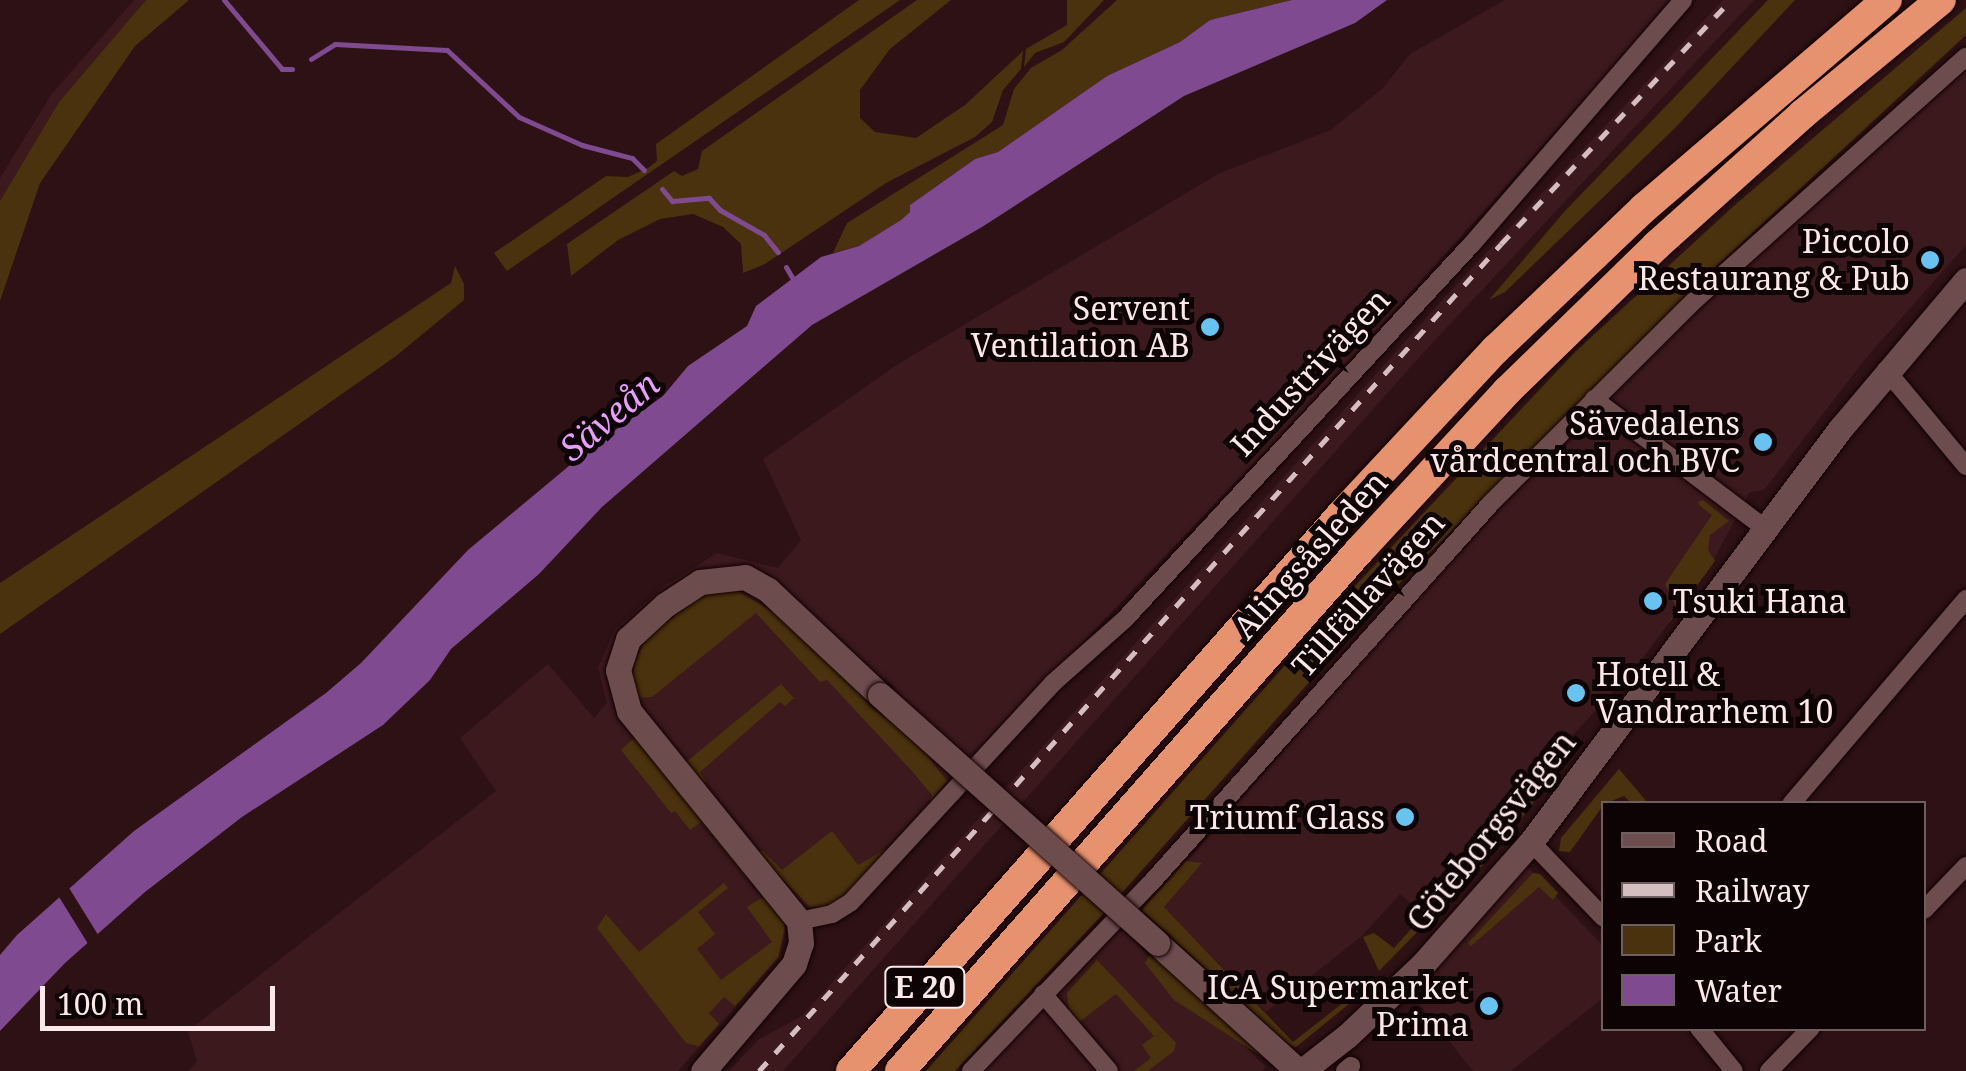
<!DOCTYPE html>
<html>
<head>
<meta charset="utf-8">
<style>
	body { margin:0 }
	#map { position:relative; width:1966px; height:1071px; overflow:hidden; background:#2d1114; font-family:"Noto Serif",serif }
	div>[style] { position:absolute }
	.built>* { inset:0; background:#3c191d }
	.green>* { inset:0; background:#4b320e }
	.water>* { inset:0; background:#7f4a8f }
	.pier>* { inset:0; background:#2d1114 }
	.stream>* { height:5px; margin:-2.5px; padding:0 2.5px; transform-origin:2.5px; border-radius:2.5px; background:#7f4a8f }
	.roads { filter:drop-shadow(0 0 2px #130002) drop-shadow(0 0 2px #130002) }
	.street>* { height:18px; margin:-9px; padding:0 9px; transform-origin:9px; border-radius:9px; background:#6d4c4e }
	.secondary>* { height:25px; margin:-12.5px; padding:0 12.5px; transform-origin:12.5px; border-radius:12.5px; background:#6d4c4e }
	.highway>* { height:30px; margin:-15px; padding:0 15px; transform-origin:15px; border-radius:15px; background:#e6926f }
	.rail>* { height:5px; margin-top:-2.5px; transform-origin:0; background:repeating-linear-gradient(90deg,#d5bec0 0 12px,transparent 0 24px) }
	.bridges { filter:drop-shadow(0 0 2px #130002) drop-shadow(0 0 2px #130002) }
	.secondary-bridge>* { height:25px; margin:-12.5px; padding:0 12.5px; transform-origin:12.5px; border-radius:12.5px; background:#6d4c4e }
	.dots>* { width:28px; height:28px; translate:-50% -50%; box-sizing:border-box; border:5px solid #0d0304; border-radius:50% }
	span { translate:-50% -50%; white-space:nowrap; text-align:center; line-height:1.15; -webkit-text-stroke:10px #0d0304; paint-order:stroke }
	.shield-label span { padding:2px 8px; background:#0d0304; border:2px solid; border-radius:8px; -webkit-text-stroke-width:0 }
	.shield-label { font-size:30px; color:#fde8e9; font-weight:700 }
	.poi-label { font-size:32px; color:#fde8e9 }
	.right { translate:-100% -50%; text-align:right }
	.left { translate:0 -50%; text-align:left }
	.street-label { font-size:32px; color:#fde8e9 }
	.water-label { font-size:35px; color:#e79efd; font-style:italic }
	.legend { position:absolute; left:1601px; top:801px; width:325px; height:230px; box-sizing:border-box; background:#0d0304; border:2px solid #6d5f60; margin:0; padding:12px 18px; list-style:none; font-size:30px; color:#fde8e9 }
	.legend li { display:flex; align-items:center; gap:20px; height:50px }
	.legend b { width:50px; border:2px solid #6d5f60 }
	.scale { position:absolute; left:40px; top:986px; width:235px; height:45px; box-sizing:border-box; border:5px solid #fde8e9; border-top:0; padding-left:12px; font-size:30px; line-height:35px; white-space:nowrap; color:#fde8e9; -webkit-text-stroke:8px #0d0304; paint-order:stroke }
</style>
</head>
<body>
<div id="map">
	<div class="built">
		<div style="clip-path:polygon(134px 0,146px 0,59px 102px,0 201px,0 178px,51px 95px)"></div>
		<div style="clip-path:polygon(1505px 0,1674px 0,1312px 402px,978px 752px,849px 897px,830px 910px,809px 909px,786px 927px,779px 958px,678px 1071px,188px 1071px,197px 1062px,188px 1031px,496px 791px,460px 738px,548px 664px,594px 718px,607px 703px,598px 668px,615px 629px,664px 586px,717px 553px,778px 568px,801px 540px,763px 459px,898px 364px,1220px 173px,1331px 130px,1383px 88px,1410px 54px)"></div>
		<div style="clip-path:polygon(1723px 0,1754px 0,1424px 352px,783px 1071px,729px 1071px,759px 1039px,802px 1016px,1444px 298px)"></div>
		<div style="clip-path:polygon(1966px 67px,1966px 245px,1866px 358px,1764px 490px,1750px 492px,1707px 572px,1642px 659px,1588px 719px,1413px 905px,1400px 894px,1362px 936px,1266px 1012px,1155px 898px,1490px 514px,1693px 312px)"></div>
		<div style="clip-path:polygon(1526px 865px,1603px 946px,1603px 998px,1511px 1071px,1473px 1071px,1407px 989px)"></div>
		<div style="clip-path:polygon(1118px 926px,1195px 997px,1266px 1067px,1262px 1071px,977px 1071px)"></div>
	</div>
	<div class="green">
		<div style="clip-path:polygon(146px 0,189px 0,135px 46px,40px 183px,0 301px,0 201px,59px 102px)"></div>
		<div style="clip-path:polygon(859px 0,900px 0,507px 271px,494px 253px,606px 176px,628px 177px,648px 168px,657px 161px,656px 144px)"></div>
		<div style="clip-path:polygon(917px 0,951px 0,890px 49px,860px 90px,860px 118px,875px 132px,916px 138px,965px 105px,1023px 51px,1021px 69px,1003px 90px,992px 122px,975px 137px,886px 183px,765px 264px,743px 273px,741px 244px,723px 227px,693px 214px,660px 219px,618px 240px,571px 276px,567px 244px,674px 171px,682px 176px,698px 169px,702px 151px)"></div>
		<div style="clip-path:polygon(1067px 0,1104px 0,1064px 42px,1035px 53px,1024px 67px,1026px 49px,1067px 25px)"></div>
		<div style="clip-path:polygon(1117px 0,1292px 0,1210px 20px,1180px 42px,1107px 76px,998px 152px,975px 159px,910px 205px,910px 212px,901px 220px,859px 246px,833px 253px,847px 223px,1003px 125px,1014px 89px,1031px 68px,1062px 50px)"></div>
		<div style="clip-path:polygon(1768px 0,1795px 0,1675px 128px,1505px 292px,1489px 300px,1565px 211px)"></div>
		<div style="clip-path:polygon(1966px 8px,1966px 35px,1695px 286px,1376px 607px,1103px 914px,955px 1071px,926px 1071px,1355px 586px,1574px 353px,1737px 203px)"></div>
		<div style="clip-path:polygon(455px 266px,464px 284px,464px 300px,396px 356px,0 634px,0 583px,451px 283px)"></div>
		<div style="clip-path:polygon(1703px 500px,1729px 521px,1710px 535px,1708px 550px,1715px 561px,1670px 622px,1676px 607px,1665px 584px,1712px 515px,1700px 506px,1698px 502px)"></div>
		<div style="clip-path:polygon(735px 590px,784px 618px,870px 694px,865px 700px,884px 718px,890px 715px,906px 729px,947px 781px,929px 803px,932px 795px,911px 770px,827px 680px,820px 682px,756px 613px,652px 697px,635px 698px,631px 688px,635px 661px,647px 637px,703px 594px)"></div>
		<div style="clip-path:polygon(781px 684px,794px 698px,785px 706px,780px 702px,700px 772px,706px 781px,702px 785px,685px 763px)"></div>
		<div style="clip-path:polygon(633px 739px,639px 741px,749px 873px,747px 879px,701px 822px,690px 830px,675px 811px,671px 813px,621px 750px)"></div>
		<div style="clip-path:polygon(1619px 769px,1648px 803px,1631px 803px,1624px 796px,1604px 804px,1570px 852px,1559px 851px,1561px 838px)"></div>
		<div style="clip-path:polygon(1544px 781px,1532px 805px,1490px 858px,1379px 971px,1363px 937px,1374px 933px,1394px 948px)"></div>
		<div style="clip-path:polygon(832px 831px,858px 865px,886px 849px,847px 895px,831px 907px,810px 907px,757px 853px,762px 850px,782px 870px)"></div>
		<div style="clip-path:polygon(1186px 861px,1202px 863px,1164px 907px,1293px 1042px,1353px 995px,1347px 986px,1359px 985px,1363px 989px,1360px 995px,1296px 1047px,1289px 1045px,1142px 910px)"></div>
		<div style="clip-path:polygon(1533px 873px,1540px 874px,1558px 893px,1553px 900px,1539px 887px,1471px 946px,1468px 943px)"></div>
		<div style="clip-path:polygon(724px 883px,728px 888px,698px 912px,715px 934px,697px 949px,721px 980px,772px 942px,747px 907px,765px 896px,784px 919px,784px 931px,778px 957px,735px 1006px,724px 997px,709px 1013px,719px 1024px,699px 1046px,686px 1043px,597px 928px,606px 914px,639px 952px)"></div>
		<div style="clip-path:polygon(1150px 954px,1205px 1000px,1264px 1058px,1174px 1000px,1145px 963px)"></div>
		<div style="clip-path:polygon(1097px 960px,1176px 1043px,1174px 1051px,1148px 1071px,1134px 1071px,1151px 1058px,1142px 1045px,1154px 1036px,1116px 994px,1079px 1022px,1069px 1010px,1067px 993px)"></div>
	</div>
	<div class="water">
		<div style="clip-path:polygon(1292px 0,1387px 0,1355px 23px,1184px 96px,982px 227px,812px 325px,602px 507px,539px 574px,451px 649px,430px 680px,383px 725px,242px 817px,145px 892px,65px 963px,0 1031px,0 955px,17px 935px,134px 831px,326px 693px,361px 663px,468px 550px,593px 446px,663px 396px,688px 366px,747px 326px,756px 306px,821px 257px,859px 246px,901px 220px,910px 212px,910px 205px,975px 159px,998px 152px,1107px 76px,1180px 42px,1210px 20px)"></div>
	</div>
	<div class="pier">
		<div style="clip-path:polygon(66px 883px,100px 938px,90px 947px,56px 892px)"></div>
	</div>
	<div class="stream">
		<div style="left:224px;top:0;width:90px;rotate:50deg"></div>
		<div style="left:282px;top:69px;width:10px"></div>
		<div style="left:311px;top:59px;width:28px;rotate:-32deg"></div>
		<div style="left:335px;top:44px;width:112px;rotate:3.1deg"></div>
		<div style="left:447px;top:50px;width:98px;rotate:42.9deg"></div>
		<div style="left:519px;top:117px;width:69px;rotate:24deg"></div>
		<div style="left:582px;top:145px;width:52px;rotate:14.6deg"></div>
		<div style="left:632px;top:158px;width:17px;rotate:45deg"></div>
		<div style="left:662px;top:189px;width:16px;rotate:50deg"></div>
		<div style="left:672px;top:201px;width:37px;rotate:-5deg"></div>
		<div style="left:709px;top:198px;width:16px;rotate:47deg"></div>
		<div style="left:720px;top:210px;width:51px;rotate:29.6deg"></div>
		<div style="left:764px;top:235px;width:22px;rotate:51deg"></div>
		<div style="left:786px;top:267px;width:16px;rotate:60deg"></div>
	</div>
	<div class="roads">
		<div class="street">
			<div style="left:1886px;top:370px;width:125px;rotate:50.2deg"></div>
			<div style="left:1594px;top:399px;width:216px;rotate:37.1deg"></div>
			<div style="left:1791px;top:804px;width:270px;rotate:-49.5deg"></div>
			<div style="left:1531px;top:842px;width:105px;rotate:46.2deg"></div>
			<div style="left:1924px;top:910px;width:61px;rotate:-46.3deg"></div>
			<div style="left:799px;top:921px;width:34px;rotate:-12deg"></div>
			<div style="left:832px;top:914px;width:22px;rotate:-32deg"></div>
			<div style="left:851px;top:902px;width:298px;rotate:-47.3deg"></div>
			<div style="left:1053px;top:683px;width:96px;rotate:-41.6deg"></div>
			<div style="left:1125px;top:619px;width:510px;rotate:-47.23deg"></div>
			<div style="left:1471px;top:245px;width:324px;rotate:-49.1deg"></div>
			<div style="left:1043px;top:994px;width:101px;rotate:49.4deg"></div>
			<div style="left:1699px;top:1028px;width:55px;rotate:50.9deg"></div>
			<div style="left:971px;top:1071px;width:259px;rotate:-46.3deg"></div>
			<div style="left:1150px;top:884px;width:513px;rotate:-48.16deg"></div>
			<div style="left:1492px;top:502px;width:288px;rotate:-44.9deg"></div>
			<div style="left:1696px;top:299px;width:363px;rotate:-41.9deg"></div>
			<div style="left:1345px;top:1071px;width:8px;rotate:-40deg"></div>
			<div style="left:1769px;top:1071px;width:60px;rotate:-45.7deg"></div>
		</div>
		<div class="secondary">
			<div style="left:1157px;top:943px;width:190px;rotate:42.2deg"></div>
			<div style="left:703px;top:1071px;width:140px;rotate:-49.6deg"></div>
			<div style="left:794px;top:964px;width:22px;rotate:-72deg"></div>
			<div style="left:801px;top:943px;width:22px;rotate:-95deg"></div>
			<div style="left:799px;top:921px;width:270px;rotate:-129deg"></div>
			<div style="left:629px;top:711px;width:42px;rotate:-105deg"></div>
			<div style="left:618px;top:670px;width:33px;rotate:-72deg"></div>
			<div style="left:628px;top:639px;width:50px;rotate:-42.6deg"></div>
			<div style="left:665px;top:605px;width:42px;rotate:-33.3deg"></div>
			<div style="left:700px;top:582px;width:45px;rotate:-6.3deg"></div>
			<div style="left:745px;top:577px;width:26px;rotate:29deg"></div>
			<div style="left:768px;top:590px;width:154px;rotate:43.2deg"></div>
			<div style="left:1302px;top:1071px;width:57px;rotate:-37.9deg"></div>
			<div style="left:1347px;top:1036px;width:105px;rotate:-43.5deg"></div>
			<div style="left:1423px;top:964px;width:163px;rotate:-48.5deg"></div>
			<div style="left:1531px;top:842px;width:516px;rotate:-53.2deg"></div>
			<div style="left:1840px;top:429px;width:195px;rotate:-49.8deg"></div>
		</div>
		<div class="highway">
			<div style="left:851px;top:1071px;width:741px;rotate:-48.61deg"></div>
			<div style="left:1341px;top:515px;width:227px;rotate:-47deg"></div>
			<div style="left:1496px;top:349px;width:204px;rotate:-43.6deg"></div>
			<div style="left:1644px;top:208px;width:320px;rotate:-40.6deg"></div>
			<div style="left:900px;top:1071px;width:694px;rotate:-48.57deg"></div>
			<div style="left:1359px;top:551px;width:218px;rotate:-47.2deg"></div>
			<div style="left:1507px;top:391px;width:209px;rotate:-44.2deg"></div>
			<div style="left:1657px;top:245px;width:196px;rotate:-41.9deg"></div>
			<div style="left:1803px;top:114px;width:179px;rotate:-39.6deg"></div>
		</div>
	</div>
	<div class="rail">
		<div style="left:759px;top:1071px;width:1111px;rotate:-48.1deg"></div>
		<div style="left:1501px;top:244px;width:335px;rotate:-46.7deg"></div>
	</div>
	<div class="bridges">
		<div class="secondary-bridge">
			<div style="left:880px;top:695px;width:372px;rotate:41.8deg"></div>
		</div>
	</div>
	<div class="dots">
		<div style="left:1930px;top:260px;background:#69c3f1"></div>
		<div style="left:1210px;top:327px;background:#69c3f1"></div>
		<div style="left:1763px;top:442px;background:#69c3f1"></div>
		<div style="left:1653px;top:601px;background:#69c3f1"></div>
		<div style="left:1576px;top:693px;background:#69c3f1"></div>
		<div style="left:1405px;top:817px;background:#69c3f1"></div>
		<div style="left:1489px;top:1006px;background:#69c3f1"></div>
	</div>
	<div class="shield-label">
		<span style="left:925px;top:987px">E 20</span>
	</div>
	<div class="poi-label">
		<span class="right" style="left:1910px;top:260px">Piccolo<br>Restaurang &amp; Pub</span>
		<span class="right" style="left:1190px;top:327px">Servent<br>Ventilation AB</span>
		<span class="right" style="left:1740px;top:442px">Sävedalens<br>vårdcentral och BVC</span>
		<span class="left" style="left:1673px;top:601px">Tsuki Hana</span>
		<span class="left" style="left:1596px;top:693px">Hotell &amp;<br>Vandrarhem 10</span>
		<span class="right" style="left:1385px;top:817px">Triumf Glass</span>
		<span class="right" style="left:1469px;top:1006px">ICA Supermarket<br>Prima</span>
	</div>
	<div class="street-label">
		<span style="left:1310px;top:372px;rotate:-47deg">Industrivägen</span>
		<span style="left:1310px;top:555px;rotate:-48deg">Alingsåsleden</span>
		<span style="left:1368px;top:594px;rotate:-48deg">Tillfällavägen</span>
		<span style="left:1491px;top:831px;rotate:-51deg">Göteborgsvägen</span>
	</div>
	<div class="water-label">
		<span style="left:609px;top:416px;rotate:-40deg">Säveån</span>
	</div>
	<ul class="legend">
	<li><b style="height:12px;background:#6d4c4e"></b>Road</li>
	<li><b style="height:12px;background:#d5bec0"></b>Railway</li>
	<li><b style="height:28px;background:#4b320e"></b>Park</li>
	<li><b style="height:28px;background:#7f4a8f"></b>Water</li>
	</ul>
	<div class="scale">100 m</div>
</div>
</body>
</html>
